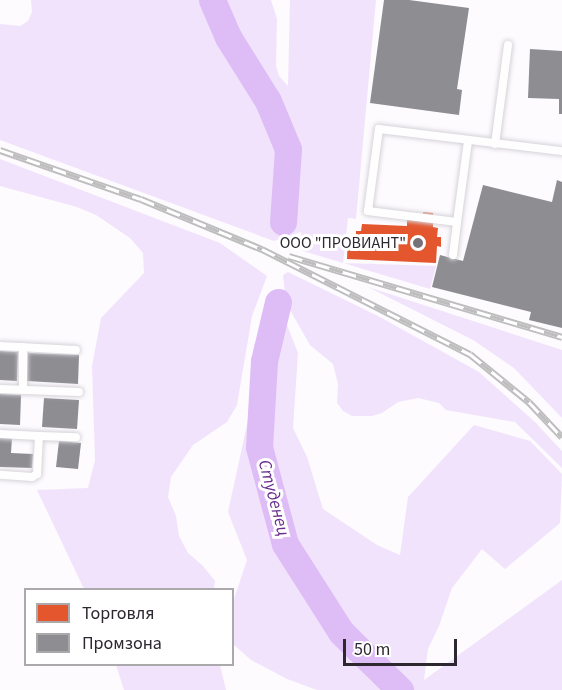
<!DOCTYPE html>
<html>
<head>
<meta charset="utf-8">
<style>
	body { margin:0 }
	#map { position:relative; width:562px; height:690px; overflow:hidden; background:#fdfbfe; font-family:"Source Sans 3",sans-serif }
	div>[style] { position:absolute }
	.green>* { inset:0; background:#f1e3fc }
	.shops>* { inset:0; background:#e4572e }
	.industry>* { inset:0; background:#8d8d92 }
	.river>* { height:27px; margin:-13.5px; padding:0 13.5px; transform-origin:13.5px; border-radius:13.5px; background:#debcf6 }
	.roads { filter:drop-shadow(0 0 2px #d6d3d9) drop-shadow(0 0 2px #d6d3d9) }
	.service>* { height:8px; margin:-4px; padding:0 4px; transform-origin:4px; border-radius:4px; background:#fffeff }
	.rail>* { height:7px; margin-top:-3.5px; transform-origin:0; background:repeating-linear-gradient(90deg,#fff 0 14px,#bfbebf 0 28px); box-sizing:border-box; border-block:2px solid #bfbebf }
	.dots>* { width:16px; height:16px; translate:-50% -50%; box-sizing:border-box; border:3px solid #fff; border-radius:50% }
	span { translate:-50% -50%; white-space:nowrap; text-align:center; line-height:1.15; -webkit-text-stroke:6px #fff; paint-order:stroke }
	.poi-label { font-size:16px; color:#2d2830 }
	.right { translate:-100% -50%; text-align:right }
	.water-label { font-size:18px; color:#6a2e8d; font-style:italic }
	.legend { position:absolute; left:24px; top:588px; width:210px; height:78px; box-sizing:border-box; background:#fff; border:2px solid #aba9ac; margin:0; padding:8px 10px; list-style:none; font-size:18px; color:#2d2830 }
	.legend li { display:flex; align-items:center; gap:12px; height:30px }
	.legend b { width:30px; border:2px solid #aba9ac }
	.scale { position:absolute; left:343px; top:639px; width:114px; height:27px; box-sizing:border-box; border:3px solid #2d2830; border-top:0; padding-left:8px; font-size:18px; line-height:21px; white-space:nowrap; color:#2d2830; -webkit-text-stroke:4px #fff; paint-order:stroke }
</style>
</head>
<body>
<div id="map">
	<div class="green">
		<div style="clip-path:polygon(31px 0,271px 0,277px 19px,276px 66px,279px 76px,288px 86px,290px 0,376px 0,356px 219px,348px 218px,343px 263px,436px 266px,430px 289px,303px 251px,301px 232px,274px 241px,0 140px,0 24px,20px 26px,28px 21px,32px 12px)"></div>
		<div style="clip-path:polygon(0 159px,220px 243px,267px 276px,252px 316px,237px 405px,227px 422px,193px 445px,171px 477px,168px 497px,176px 516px,179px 536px,188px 553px,203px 566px,215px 581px,214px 589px,84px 589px,37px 490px,88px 488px,95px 460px,92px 366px,101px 318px,144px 273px,143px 253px,130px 238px,96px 215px,77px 207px,0 186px)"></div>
		<div style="clip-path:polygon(288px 272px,378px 316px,479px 372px,535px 422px,562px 451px,562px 468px,515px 422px,446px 410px,439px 403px,418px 398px,398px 402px,382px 413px,372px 416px,352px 416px,343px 411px,337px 403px,338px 384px,333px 364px,310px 345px,286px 303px,283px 275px)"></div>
		<div style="clip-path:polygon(368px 287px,562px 350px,562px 418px,514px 368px,473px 340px)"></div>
		<div style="clip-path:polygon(278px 302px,298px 353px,293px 428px,307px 457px,323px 509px,377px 545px,400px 555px,408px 497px,474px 425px,530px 441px,562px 474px,560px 523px,505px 569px,482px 549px,452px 588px,439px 626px,428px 649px,424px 680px,562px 580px,562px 690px,317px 690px,287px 679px,251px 660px,233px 644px,233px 602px,247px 560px,228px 512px,248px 420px,254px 345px)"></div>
		<div style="clip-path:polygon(116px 665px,220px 665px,226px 690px,124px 690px)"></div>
	</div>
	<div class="shops">
		<div style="clip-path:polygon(423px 212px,433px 213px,433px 227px,438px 228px,437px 237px,441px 237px,441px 247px,437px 246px,436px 263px,347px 259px,348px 235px,356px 235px,356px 231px,361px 231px,362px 224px,407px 226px,407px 217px,423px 218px)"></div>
	</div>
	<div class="industry">
		<div style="clip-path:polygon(384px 0,409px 0,469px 8px,457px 89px,462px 90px,459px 115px,370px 103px)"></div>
		<div style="clip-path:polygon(530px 49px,562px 51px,562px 114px,559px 114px,559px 99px,528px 98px)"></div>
		<div style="clip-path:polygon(557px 180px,562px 182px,562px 328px,529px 320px,531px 312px,432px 287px,440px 255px,463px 261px,483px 185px,552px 202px)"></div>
		<div style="clip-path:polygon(0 351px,18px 352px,17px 381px,0 380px)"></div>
		<div style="clip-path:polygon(28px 353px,79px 355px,78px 384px,27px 381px)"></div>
		<div style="clip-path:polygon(0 394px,21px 395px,20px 425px,0 424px)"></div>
		<div style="clip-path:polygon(44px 398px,79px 400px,77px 429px,42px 427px)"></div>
		<div style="clip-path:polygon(0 438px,12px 438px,11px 453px,33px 454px,32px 468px,0 467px)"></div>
		<div style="clip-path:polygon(59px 441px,81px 443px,78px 469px,56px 467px)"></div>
	</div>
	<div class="river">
		<div style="left:212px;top:0;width:40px;rotate:66.6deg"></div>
		<div style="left:228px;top:37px;width:75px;rotate:58deg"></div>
		<div style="left:268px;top:101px;width:52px;rotate:67.4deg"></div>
		<div style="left:288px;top:149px;width:73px;rotate:93.9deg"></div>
		<div style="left:278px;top:302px;width:61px;rotate:103.3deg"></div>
		<div style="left:264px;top:361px;width:86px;rotate:93.3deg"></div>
		<div style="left:259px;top:447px;width:100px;rotate:75deg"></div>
		<div style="left:285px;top:544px;width:104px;rotate:57.5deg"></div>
		<div style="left:341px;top:632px;width:83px;rotate:44.5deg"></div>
	</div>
	<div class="roads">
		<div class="service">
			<div style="left:468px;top:141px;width:82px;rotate:97.7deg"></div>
			<div style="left:457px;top:222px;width:90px;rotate:-173deg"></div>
			<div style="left:368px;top:211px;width:83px;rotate:-82.4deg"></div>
			<div style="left:379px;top:129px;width:184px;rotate:6.9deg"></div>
			<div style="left:495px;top:144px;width:100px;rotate:-82.5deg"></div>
			<div style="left:453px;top:255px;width:33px;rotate:-83deg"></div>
			<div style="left:0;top:346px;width:76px;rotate:3deg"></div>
			<div style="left:0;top:389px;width:79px;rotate:2.2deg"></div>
			<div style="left:23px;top:390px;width:43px;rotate:-90deg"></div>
			<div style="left:0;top:434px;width:39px;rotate:3deg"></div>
			<div style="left:39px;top:436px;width:38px;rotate:93deg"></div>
			<div style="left:37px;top:474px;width:6px;rotate:149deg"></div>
			<div style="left:32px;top:477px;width:32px;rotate:-176deg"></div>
			<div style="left:39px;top:436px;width:37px;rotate:2deg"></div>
		</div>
	</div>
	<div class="rail">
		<div style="left:0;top:150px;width:149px;rotate:19.2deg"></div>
		<div style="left:141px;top:199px;width:131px;rotate:22.5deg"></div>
		<div style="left:262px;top:249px;width:233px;rotate:26.8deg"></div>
		<div style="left:470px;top:354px;width:76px;rotate:39.1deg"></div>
		<div style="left:529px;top:402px;width:48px;rotate:46.7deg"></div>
		<div style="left:289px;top:256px;width:285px;rotate:16.5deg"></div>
	</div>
	<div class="dots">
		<div style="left:418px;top:243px;background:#767278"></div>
	</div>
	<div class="poi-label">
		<span class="right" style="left:406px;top:243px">ООО "ПРОВИАНТ"</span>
	</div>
	<div class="water-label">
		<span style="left:273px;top:498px;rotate:75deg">Студенец</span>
	</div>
	<ul class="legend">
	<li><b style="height:16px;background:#e4572e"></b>Торговля</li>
	<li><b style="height:16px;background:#8d8d92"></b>Промзона</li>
	</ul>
	<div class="scale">50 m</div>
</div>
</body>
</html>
